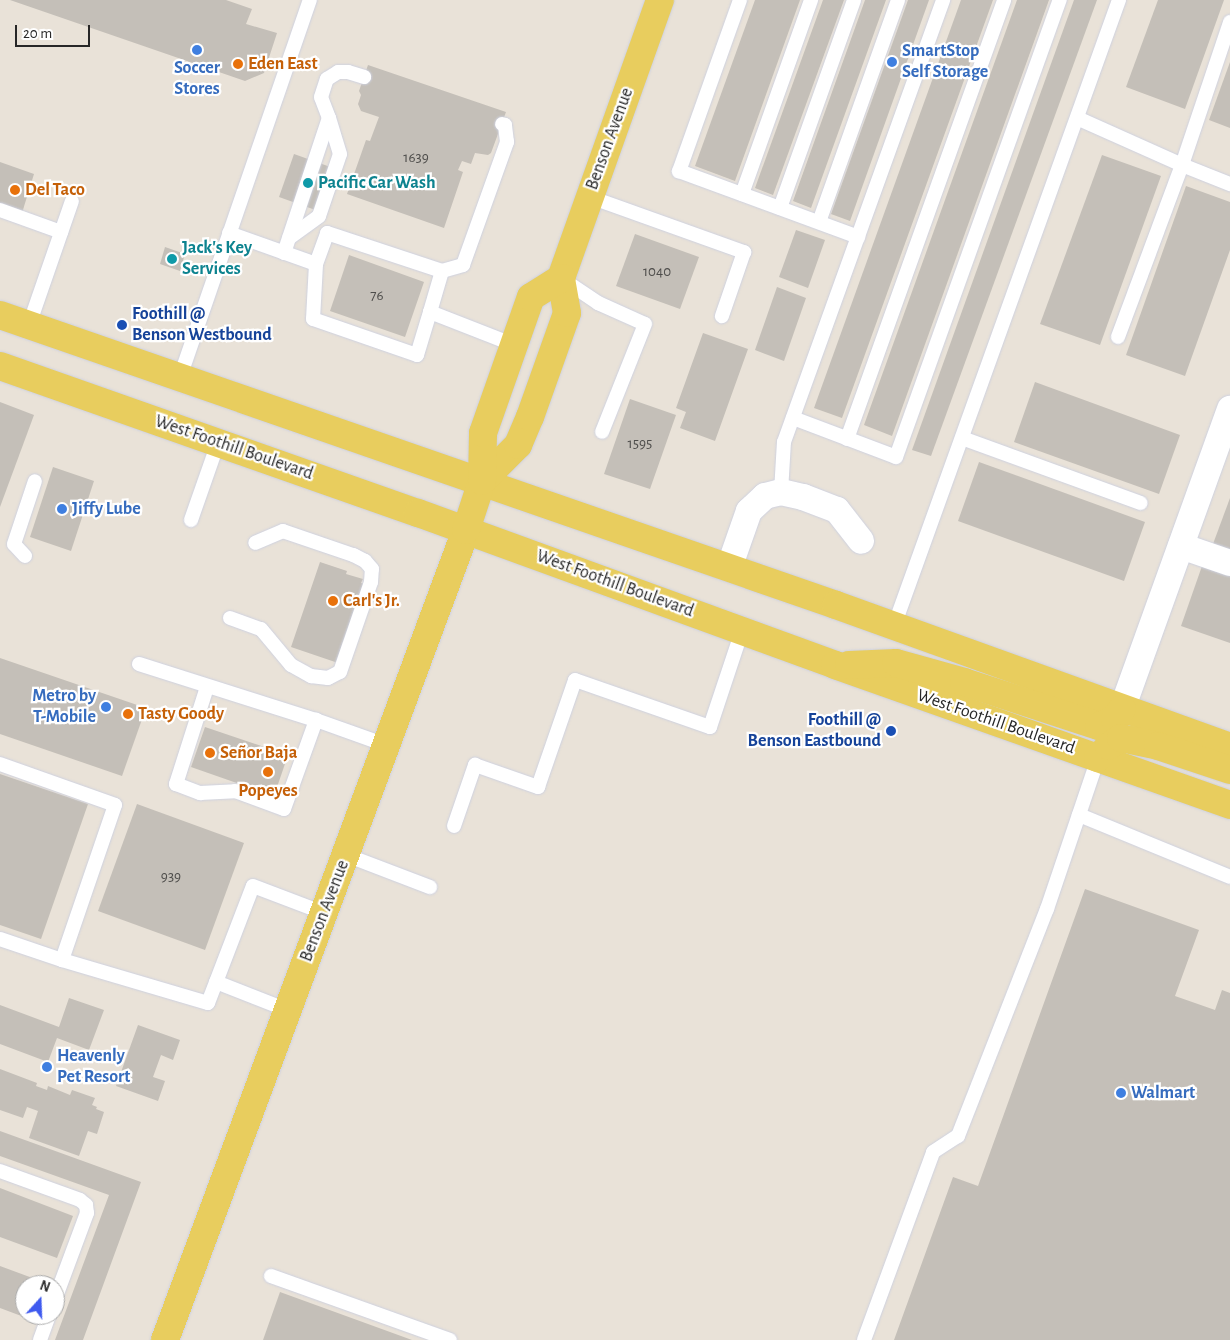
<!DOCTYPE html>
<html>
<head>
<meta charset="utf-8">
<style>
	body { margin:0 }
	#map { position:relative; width:1230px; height:1340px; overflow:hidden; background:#e9e2d8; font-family:"Alegreya Sans",sans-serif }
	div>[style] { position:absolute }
	.building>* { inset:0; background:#c4bfb8 }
	.roads { filter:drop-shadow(0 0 1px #ced1df) drop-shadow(0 0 1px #ced1df) }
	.service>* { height:14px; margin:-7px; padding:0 7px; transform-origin:7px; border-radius:7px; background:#fff }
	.minor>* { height:26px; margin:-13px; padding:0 13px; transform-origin:13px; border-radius:13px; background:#fff }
	.primary>* { height:28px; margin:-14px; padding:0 14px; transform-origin:14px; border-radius:14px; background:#e8cd5e }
	.dots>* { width:14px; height:14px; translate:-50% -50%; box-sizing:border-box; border:2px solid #fff; border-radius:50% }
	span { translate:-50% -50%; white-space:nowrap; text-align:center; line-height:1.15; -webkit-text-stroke:4.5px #fff; paint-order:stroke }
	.number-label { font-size:15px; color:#4e4d4b }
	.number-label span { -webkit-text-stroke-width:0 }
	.shop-label { font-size:18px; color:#366cbe; font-weight:700 }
	.left { translate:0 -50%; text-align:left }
	.right { translate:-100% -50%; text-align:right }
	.food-label { font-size:18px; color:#c56008; font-weight:700 }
	.street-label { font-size:18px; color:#272727 }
	.culture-label { font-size:18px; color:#0d838f; font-weight:700 }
	.transit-label { font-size:18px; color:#164399; font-weight:700 }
	.north { position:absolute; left:15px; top:1275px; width:50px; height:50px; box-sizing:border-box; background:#fff; border:1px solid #a9a9a9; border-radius:50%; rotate:20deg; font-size:14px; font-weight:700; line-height:20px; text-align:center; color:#272727 }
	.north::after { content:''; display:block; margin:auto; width:18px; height:22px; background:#3f5aef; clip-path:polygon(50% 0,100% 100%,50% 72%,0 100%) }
	.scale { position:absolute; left:15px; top:25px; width:75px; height:22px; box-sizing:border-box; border:2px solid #272727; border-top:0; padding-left:6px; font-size:15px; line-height:18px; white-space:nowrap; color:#272727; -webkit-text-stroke:4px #fff; paint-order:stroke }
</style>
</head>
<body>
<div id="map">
	<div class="building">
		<div style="clip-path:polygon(10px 0,226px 0,252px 9px,246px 24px,277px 33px,264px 73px,245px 81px)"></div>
		<div style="clip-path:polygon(755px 0,800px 0,735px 181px,695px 166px)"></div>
		<div style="clip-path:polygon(823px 0,844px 0,773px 195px,755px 188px)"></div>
		<div style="clip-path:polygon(865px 0,886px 0,811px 208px,793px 201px)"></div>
		<div style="clip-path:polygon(908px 0,929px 0,850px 221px,831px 214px)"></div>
		<div style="clip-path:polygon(961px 0,993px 0,842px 418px,814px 408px)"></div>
		<div style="clip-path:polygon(1017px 0,1049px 0,892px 436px,864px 425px)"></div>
		<div style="clip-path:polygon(1074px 0,1097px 0,931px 456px,912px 450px)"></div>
		<div style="clip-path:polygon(1158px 0,1224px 0,1185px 109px,1126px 87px)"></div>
		<div style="clip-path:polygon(1230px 62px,1230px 128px,1209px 120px)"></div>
		<div style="clip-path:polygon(368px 65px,506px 112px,491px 153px,488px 155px,475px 153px,471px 164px,462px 161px,458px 170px,463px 172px,444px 228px,347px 194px,366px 140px,370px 141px,379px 117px,361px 111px,358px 104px,361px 95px,359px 91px)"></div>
		<div style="clip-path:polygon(294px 154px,336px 169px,321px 212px,279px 197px)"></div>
		<div style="clip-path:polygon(1102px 155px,1161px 176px,1100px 345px,1040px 324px)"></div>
		<div style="clip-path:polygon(0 162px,34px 174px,22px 213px,0 206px)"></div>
		<div style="clip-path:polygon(1186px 186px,1230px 202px,1230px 250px,1185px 376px,1126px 355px)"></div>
		<div style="clip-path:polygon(796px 230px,825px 240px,808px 288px,779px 277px)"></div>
		<div style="clip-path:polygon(635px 234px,699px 257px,680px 309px,616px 286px)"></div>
		<div style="clip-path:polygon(165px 247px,185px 254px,180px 271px,160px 264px)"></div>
		<div style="clip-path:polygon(349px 255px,424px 282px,405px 337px,330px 311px)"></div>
		<div style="clip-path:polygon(777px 287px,806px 298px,784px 361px,755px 350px)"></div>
		<div style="clip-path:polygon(703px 333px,748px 349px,715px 441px,680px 428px,686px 412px,676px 408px)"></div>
		<div style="clip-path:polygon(1035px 382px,1180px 435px,1159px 494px,1014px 442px)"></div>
		<div style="clip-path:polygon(630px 399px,676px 415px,650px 489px,604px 474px)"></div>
		<div style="clip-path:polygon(0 402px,34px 415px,0 507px)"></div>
		<div style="clip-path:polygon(979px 462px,1145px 522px,1124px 581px,958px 521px)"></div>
		<div style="clip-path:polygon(53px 467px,94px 481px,71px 551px,30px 537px)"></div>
		<div style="clip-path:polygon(1230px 498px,1230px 550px,1213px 544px)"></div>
		<div style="clip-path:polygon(320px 562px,347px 571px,346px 574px,363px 579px,361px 583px,364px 584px,341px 664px,291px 647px)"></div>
		<div style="clip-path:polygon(1202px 566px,1230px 576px,1230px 643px,1181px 626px)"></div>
		<div style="clip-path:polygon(0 658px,146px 708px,122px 776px,0 734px)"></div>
		<div style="clip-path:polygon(205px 727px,288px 755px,274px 796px,191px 767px)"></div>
		<div style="clip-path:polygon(0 774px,88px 804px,41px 939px,0 925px)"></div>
		<div style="clip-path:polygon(137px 804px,244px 843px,205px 950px,98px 911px)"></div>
		<div style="clip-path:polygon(1085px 889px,1199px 930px,1175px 996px,1215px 1010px,1222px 990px,1230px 993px,1230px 1340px,894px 1340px,953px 1177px,978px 1186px)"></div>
		<div style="clip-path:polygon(69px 998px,104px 1010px,89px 1050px,57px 1038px,48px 1062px,0 1044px,0 1005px,59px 1027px)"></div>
		<div style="clip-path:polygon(138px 1025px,180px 1040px,173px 1060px,161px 1055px,153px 1077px,165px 1081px,158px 1101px,116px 1086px)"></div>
		<div style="clip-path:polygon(0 1069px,37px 1083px,36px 1086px,47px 1090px,48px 1086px,70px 1095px,72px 1090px,95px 1098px,92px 1105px,97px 1107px,96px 1109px,104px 1112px,97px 1134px,88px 1131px,79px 1156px,29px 1138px,38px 1111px,27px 1107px,23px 1118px,0 1110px)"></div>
		<div style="clip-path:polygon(0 1131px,141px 1182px,83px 1340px,55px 1340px,109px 1195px,0 1156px)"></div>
		<div style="clip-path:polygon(0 1188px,73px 1216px,57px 1258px,0 1237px)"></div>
		<div style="clip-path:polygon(0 1266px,46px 1283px,25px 1285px,25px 1315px,34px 1315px,32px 1320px,0 1308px)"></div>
		<div style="clip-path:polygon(280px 1292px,412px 1340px,263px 1340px)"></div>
	</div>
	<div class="roads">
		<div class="service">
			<div style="left:740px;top:0;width:182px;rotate:109.6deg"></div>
			<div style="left:679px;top:171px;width:191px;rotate:20.2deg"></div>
			<div style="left:1077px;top:118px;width:115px;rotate:24.1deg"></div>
			<div style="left:1182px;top:165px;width:52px;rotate:21.6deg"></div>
			<div style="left:742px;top:194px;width:206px;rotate:-70.4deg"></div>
			<div style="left:590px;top:197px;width:164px;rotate:19.7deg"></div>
			<div style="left:744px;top:252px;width:68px;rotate:109deg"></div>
			<div style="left:780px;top:208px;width:221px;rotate:-70.4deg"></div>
			<div style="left:0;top:210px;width:65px;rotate:19.8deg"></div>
			<div style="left:819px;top:222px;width:236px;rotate:-70.4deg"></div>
			<div style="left:229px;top:233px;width:92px;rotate:19.6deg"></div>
			<div style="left:316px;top:264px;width:33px;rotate:-70deg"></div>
			<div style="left:327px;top:233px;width:121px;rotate:18.3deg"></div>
			<div style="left:442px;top:271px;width:43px;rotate:106.3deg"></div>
			<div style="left:430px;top:312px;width:90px;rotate:21.4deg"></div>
			<div style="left:289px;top:238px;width:37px;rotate:-36deg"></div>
			<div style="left:319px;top:216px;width:65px;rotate:-71.3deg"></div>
			<div style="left:340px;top:154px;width:38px;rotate:-107deg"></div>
			<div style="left:284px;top:253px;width:142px;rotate:-71.6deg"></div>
			<div style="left:329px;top:118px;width:22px;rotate:-111deg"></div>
			<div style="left:321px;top:97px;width:19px;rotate:-72deg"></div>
			<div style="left:327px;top:79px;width:13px;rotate:-32deg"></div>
			<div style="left:338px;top:72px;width:10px"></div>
			<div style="left:348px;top:72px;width:17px;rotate:17deg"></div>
			<div style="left:316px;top:264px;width:55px;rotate:93.1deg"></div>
			<div style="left:313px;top:319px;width:110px;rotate:19.1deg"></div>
			<div style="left:417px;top:355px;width:45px;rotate:-73.2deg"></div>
			<div style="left:442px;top:271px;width:22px;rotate:-16deg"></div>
			<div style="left:463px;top:265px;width:131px;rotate:-70.3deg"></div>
			<div style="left:507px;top:142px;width:17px;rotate:-97deg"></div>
			<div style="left:505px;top:125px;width:3px;rotate:-162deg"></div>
			<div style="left:561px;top:278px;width:45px;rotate:34deg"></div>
			<div style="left:598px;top:303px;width:51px;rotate:24.1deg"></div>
			<div style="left:645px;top:324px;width:116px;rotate:111.7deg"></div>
			<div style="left:29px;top:325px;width:131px;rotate:-70.9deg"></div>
			<div style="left:1118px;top:337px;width:184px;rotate:-69.6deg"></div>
			<div style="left:1182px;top:165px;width:151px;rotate:-71.4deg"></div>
			<div style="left:180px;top:377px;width:399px;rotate:-71deg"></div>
			<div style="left:793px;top:418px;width:110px;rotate:20.7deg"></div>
			<div style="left:896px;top:457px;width:486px;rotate:-70.3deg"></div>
			<div style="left:962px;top:438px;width:190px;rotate:20deg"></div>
			<div style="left:847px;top:439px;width:466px;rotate:-70.3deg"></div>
			<div style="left:781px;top:492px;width:50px;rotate:-86.6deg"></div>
			<div style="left:784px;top:442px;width:470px;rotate:-70.2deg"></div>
			<div style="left:191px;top:520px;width:82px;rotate:-70.7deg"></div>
			<div style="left:25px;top:556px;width:16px;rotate:-133deg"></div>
			<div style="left:14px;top:544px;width:66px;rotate:-71.6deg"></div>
			<div style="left:230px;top:618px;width:33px;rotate:20deg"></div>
			<div style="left:261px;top:629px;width:47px;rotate:50.2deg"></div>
			<div style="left:291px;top:665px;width:23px;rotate:29deg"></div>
			<div style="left:311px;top:676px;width:17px;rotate:7deg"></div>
			<div style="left:328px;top:678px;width:13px;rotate:-27deg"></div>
			<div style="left:340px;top:672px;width:95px;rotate:-71deg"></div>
			<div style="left:371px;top:582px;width:13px;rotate:-86deg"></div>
			<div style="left:372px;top:569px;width:11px;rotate:-131deg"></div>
			<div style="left:365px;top:561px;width:13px;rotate:-153deg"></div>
			<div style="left:353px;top:555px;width:74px;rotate:-161.1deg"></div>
			<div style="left:283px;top:531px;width:30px;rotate:157deg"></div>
			<div style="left:894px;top:626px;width:665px;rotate:-70.23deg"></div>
			<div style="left:139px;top:664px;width:186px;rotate:17.6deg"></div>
			<div style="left:316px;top:720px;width:74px;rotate:19.7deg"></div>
			<div style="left:207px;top:687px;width:102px;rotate:107.7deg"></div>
			<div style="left:176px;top:784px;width:26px;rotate:21deg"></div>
			<div style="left:200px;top:793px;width:35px;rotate:-3deg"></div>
			<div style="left:235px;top:791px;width:52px;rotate:20.2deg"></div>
			<div style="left:284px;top:809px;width:95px;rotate:-70.2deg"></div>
			<div style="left:0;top:764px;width:122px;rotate:19.6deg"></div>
			<div style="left:115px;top:805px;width:164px;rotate:108.9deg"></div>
			<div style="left:1079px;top:815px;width:163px;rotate:22.3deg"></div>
			<div style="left:454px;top:826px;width:65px;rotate:-71deg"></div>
			<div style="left:475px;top:765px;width:67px;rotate:19.2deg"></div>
			<div style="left:538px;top:787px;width:113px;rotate:-70.9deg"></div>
			<div style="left:575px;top:680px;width:143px;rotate:19.2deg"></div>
			<div style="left:710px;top:727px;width:101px;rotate:-71.6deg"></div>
			<div style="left:346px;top:855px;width:90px;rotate:20.9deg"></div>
			<div style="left:0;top:939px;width:65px;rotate:18.7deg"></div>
			<div style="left:62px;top:960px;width:152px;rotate:16.4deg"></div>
			<div style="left:208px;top:1003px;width:125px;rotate:-69deg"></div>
			<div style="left:253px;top:886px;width:76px;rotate:20.8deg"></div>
			<div style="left:216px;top:982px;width:76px;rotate:21.5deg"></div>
			<div style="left:0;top:1171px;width:85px;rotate:19.9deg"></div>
			<div style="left:80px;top:1200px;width:8px;rotate:40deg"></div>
			<div style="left:86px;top:1205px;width:8px;rotate:83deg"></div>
			<div style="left:87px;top:1213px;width:92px;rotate:110.4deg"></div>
			<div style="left:271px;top:1276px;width:190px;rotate:19.7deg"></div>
			<div style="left:40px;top:1340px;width:27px;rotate:-70deg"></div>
			<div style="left:864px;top:1340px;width:200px;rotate:-69.8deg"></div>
			<div style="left:933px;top:1152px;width:30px;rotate:-33deg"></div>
			<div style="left:958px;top:1136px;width:244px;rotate:-68.6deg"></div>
			<div style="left:1047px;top:909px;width:159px;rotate:-71.3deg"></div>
		</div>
		<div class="minor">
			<div style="left:1181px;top:546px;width:52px;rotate:19.1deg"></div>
			<div style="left:729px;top:568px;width:60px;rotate:-70.7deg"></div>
			<div style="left:749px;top:511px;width:22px;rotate:-43deg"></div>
			<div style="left:765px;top:496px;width:16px;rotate:-14deg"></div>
			<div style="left:781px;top:492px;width:23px;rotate:13deg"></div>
			<div style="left:803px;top:497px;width:36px;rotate:21deg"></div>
			<div style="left:837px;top:510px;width:39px;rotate:52deg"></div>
			<div style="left:1122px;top:709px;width:319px;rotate:-70.2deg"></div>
		</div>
		<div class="primary">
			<div style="left:0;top:315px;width:885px;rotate:19.13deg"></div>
			<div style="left:836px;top:605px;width:419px;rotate:19.8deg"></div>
			<div style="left:0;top:366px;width:443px;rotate:19.4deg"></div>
			<div style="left:418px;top:513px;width:444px;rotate:20deg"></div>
			<div style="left:835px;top:665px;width:419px;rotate:19.5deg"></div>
			<div style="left:482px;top:481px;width:51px;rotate:-45deg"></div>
			<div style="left:518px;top:445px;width:30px;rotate:-67deg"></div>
			<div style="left:530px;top:417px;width:110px;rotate:-70.4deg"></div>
			<div style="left:567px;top:313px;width:36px;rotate:-100deg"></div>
			<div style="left:561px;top:278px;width:295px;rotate:-70.4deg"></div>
			<div style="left:849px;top:665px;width:47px;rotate:-2.4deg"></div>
			<div style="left:896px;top:663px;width:71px;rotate:15.6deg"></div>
			<div style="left:964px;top:682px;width:142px;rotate:18.1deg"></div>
			<div style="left:1099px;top:726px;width:17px;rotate:-24deg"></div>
			<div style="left:1115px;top:719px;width:12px;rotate:-55deg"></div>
			<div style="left:1098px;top:758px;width:16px;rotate:-47deg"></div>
			<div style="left:1109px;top:746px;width:14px;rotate:-34deg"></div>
			<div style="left:1121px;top:738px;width:38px;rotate:12deg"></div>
			<div style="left:1158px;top:746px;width:76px;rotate:18.4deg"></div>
			<div style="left:165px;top:1340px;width:864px;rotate:-69.61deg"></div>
			<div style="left:466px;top:530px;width:52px;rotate:-71.9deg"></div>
			<div style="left:482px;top:481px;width:48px;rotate:-88.8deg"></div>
			<div style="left:483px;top:433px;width:144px;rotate:-70.6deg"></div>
			<div style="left:531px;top:297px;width:36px;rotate:-32deg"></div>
		</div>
	</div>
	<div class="dots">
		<div style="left:197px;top:50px;background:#3f7fe0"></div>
		<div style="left:892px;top:62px;background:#3f7fe0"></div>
		<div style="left:238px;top:64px;background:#e8710a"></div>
		<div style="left:308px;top:183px;background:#0f9aa8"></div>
		<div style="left:15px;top:190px;background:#e8710a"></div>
		<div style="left:172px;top:259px;background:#0f9aa8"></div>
		<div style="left:122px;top:325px;background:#1a4fb4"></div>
		<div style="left:62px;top:509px;background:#3f7fe0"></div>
		<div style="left:333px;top:601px;background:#e8710a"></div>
		<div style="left:106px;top:707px;background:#3f7fe0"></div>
		<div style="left:128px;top:714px;background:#e8710a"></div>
		<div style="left:891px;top:731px;background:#1a4fb4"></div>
		<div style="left:210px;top:753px;background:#e8710a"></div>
		<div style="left:268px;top:772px;background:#e8710a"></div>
		<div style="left:47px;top:1067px;background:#3f7fe0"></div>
		<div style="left:1121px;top:1093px;background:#3f7fe0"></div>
	</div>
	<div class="number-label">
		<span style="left:416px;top:158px">1639</span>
		<span style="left:657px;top:272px">1040</span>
		<span style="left:377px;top:296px">76</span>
		<span style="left:640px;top:444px">1595</span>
		<span style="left:171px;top:877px">939</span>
	</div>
	<div class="shop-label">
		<span class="left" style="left:902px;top:62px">SmartStop<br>Self Storage</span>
		<span style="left:197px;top:79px">Soccer<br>Stores</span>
		<span class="left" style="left:72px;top:509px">Jiffy Lube</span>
		<span class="right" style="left:96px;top:707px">Metro by<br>T-Mobile</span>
		<span class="left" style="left:57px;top:1067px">Heavenly<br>Pet Resort</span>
		<span class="left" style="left:1131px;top:1093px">Walmart</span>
	</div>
	<div class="food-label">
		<span class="left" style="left:248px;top:64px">Eden East</span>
		<span class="left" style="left:25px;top:190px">Del Taco</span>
		<span class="left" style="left:343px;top:601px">Carl's Jr.</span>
		<span class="left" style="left:138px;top:714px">Tasty Goody</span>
		<span class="left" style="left:220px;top:753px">Señor Baja</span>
		<span style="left:268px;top:791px">Popeyes</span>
	</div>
	<div class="street-label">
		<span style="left:610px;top:139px;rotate:-70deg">Benson Avenue</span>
		<span style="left:234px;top:448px;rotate:19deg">West Foothill Boulevard</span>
		<span style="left:615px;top:584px;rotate:20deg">West Foothill Boulevard</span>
		<span style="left:996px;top:722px;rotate:19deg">West Foothill Boulevard</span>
		<span style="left:325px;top:911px;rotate:-69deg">Benson Avenue</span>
	</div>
	<div class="culture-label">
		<span class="left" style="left:318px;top:183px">Pacific Car Wash</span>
		<span class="left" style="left:182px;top:259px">Jack's Key<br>Services</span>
	</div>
	<div class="transit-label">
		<span class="left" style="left:132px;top:325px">Foothill @<br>Benson Westbound</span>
		<span class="right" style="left:881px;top:731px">Foothill @<br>Benson Eastbound</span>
	</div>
	<div class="north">N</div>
	<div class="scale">20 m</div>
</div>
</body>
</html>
